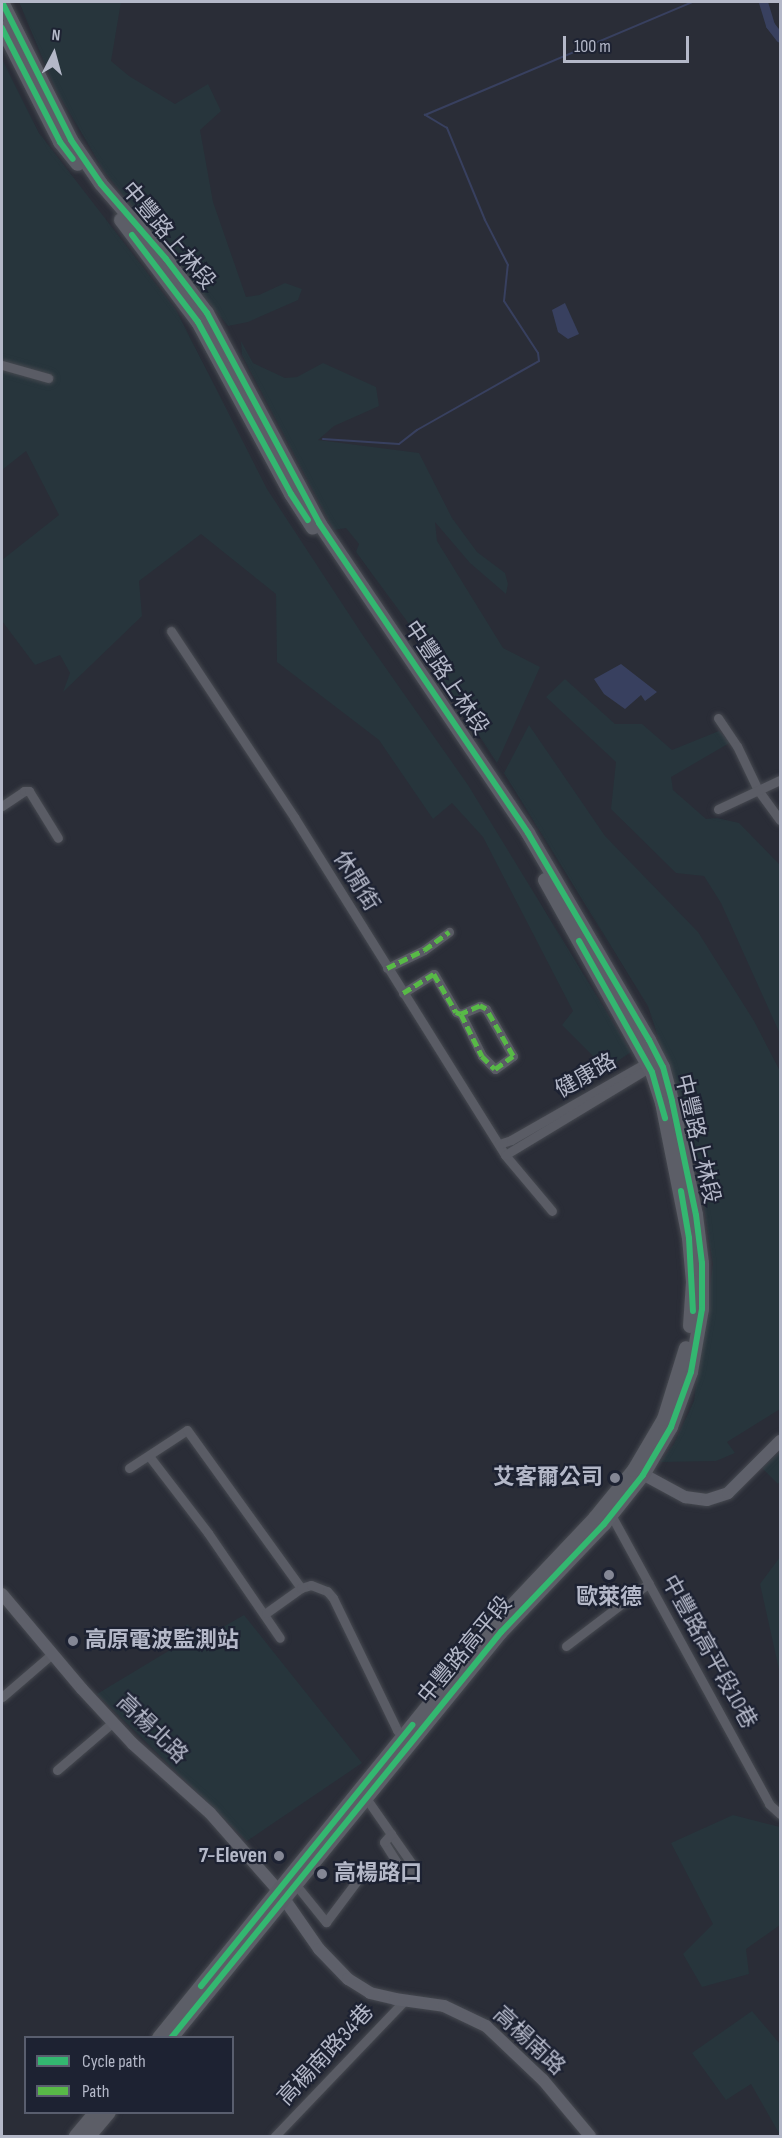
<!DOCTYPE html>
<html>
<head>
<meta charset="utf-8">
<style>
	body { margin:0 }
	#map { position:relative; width:782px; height:2138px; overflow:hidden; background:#2a2d37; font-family:"Sofia Sans Condensed","Noto Sans TC",sans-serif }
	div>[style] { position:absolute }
	.green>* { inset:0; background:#27353c }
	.water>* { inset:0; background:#38405f }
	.stream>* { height:2px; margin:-1px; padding:0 1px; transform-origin:1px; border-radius:1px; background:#38405f }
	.canal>* { height:9px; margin:-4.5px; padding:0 4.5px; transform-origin:4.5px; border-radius:4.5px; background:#38405f }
	.roads { filter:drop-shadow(0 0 2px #464950) drop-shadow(0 0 2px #464950) }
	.street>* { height:9px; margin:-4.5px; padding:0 4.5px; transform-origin:4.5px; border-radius:4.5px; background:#5a5c65 }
	.secondary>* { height:12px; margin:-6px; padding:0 6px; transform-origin:6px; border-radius:6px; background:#5e606a }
	.primary>* { height:14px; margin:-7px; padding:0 7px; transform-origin:7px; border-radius:7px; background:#5c5e67 }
	.quiet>* { height:4.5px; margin-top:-2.25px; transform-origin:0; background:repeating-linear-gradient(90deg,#58b947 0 9px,transparent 0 13.5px) }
	.cycleway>* { height:6px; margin:-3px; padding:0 3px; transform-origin:3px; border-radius:3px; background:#33b770 }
	.dots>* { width:16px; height:16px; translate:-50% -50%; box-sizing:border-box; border:3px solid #1d2232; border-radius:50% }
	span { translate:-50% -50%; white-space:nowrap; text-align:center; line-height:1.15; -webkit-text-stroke:4.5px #1d2232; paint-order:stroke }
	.street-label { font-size:22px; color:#b4b8c8 }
	.poi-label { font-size:22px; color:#b4b8c8; font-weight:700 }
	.right { translate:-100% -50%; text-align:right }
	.left { translate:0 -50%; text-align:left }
	.frame { position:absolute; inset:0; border:3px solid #b4b8c8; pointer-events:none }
	.legend { position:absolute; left:24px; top:2036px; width:210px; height:78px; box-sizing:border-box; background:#1d2232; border:2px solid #595e6e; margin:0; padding:8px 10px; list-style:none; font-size:18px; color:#b4b8c8 }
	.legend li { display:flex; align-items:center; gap:12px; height:30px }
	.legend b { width:30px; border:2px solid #595e6e }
	.north { position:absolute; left:24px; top:24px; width:60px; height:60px; -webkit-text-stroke:4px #1d2232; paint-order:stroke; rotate:6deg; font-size:16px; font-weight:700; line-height:24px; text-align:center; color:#b4b8c8 }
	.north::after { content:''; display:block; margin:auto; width:21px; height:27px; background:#b4b8c8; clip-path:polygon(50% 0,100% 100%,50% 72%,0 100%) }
	.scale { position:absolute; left:563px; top:36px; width:126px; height:27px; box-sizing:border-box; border:3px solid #b4b8c8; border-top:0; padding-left:8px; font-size:18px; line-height:21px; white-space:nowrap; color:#b4b8c8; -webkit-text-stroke:4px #1d2232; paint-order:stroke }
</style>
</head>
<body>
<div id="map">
	<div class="green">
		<div style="clip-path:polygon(19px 2px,121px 2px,111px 61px,129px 76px,175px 104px,208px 84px,221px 111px,200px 130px,213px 202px,246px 297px,259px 295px,285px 283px,302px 289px,298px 300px,248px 322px,228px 326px,104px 171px,55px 88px)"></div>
		<div style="clip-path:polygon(2px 59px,39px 133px,176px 310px,267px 489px,364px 637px,468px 785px,631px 1052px,606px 1069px,562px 1025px,573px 1011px,483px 837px,452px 803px,433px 819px,379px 740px,277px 662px,276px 594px,201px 534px,139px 581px,142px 616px,63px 692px,70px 673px,60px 655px,35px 665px,2px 621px,2px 560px,59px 515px,26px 451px,2px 470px)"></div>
		<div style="clip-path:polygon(241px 341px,253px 363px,285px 378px,297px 377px,323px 363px,376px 387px,379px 406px,334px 426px,318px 440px,419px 453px,452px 518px,477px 552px,505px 573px,508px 584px,506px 594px,470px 563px,435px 522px,437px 541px,503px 648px,540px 667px,497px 763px,425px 652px,412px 628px,356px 552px,359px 544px,346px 528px,334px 530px,242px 355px)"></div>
		<div style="clip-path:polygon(565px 679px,615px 724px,642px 724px,672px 750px,719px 731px,731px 742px,671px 777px,673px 790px,706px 819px,717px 818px,739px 823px,780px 865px,780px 1034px,721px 903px,704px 876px,676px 873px,611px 809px,616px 762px,546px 697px)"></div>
		<div style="clip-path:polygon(529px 725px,605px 836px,698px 932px,754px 1021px,780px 1071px,780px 1409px,727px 1442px,735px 1453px,716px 1461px,660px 1462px,674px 1444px,694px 1401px,713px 1264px,695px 1151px,648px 1006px,504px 773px)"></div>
		<div style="clip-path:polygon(780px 1451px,780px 1481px,778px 1484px,762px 1468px)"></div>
		<div style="clip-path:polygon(780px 1557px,780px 1674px,760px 1584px)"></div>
		<div style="clip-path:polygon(244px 1615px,362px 1763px,247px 1841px,97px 1694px,175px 1647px,187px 1624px,202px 1639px)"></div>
		<div style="clip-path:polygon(733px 1815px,780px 1827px,780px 1925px,746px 1949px,749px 1974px,702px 1987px,683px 1954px,713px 1924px,671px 1843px)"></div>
		<div style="clip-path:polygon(752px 2011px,780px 2044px,780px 2135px,751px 2084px,726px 2100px,692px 2053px)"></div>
	</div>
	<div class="water">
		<div style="clip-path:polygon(565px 303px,579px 334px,568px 339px,558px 332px,552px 310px)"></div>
		<div style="clip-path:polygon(621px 664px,657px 692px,645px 701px,641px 695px,625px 709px,604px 694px,594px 679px)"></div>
	</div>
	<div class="stream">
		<div style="left:323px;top:439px;width:76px;rotate:3.8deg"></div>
		<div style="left:399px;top:444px;width:23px;rotate:-38deg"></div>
		<div style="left:417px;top:430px;width:140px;rotate:-29.5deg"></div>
		<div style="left:539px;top:361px;width:8px;rotate:-97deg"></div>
		<div style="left:538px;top:353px;width:62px;rotate:-123.2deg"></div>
		<div style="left:504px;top:301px;width:36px;rotate:-84deg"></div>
		<div style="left:508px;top:265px;width:51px;rotate:-117.1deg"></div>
		<div style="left:485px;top:220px;width:100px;rotate:-112.4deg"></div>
		<div style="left:447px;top:128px;width:26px;rotate:-149deg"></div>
		<div style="left:425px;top:115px;width:290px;rotate:-22.9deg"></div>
	</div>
	<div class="canal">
		<div style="left:763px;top:2px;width:24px;rotate:73deg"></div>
		<div style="left:770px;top:25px;width:16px;rotate:52deg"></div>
	</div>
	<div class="roads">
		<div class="street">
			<div style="left:2px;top:365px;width:48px;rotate:15.8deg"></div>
			<div style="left:171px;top:631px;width:223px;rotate:56.5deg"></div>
			<div style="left:294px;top:817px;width:398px;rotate:58deg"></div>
			<div style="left:505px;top:1155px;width:73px;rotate:50deg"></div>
			<div style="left:718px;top:718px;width:34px;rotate:56deg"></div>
			<div style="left:737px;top:746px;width:49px;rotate:64.5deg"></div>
			<div style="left:758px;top:790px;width:37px;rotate:54deg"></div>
			<div style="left:2px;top:806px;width:27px;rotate:-34deg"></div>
			<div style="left:24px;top:791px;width:5px"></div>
			<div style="left:29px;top:791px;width:55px;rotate:58.3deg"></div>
			<div style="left:718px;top:809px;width:68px;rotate:-25.1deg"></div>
			<div style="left:387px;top:968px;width:41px;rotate:-25.9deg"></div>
			<div style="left:424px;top:950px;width:31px;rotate:-36deg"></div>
			<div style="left:403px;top:993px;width:36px;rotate:-32deg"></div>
			<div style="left:434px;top:974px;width:44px;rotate:59.9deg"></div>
			<div style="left:456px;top:1012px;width:5px;rotate:22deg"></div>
			<div style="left:461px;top:1014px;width:47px;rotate:63.4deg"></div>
			<div style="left:482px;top:1056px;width:18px;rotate:45deg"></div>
			<div style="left:495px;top:1069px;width:22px;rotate:-36deg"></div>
			<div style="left:513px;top:1056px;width:54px;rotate:-119.9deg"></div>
			<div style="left:486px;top:1009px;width:7px;rotate:-153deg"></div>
			<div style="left:480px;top:1006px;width:21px;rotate:157deg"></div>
			<div style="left:499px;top:1144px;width:13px;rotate:-18deg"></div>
			<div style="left:511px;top:1140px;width:161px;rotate:-29.7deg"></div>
			<div style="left:505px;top:1155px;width:172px;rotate:-31.2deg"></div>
			<div style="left:149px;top:1456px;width:97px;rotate:52.5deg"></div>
			<div style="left:208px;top:1533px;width:127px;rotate:55.6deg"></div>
			<div style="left:129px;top:1468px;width:69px;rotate:-33.2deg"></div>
			<div style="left:187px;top:1430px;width:195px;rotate:54.2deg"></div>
			<div style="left:610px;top:1513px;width:332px;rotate:61.3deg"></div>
			<div style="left:769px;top:1804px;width:15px;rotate:42deg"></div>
			<div style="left:266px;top:1613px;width:43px;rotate:-35.5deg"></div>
			<div style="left:301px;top:1588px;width:10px;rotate:-17deg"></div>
			<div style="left:311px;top:1585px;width:17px;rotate:21deg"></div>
			<div style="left:327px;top:1591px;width:9px;rotate:49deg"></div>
			<div style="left:333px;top:1598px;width:147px;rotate:64.1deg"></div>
			<div style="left:397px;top:1730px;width:13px;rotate:48deg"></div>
			<div style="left:566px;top:1646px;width:104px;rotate:-37.2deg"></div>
			<div style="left:2px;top:1697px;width:66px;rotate:-40.7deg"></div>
			<div style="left:57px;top:1770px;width:74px;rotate:-40.6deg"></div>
			<div style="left:366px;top:1798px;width:44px;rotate:55.2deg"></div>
			<div style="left:391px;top:1834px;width:39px;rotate:55deg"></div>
			<div style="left:413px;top:1866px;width:9px;rotate:103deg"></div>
			<div style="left:411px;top:1875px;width:5px;rotate:158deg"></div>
			<div style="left:406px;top:1877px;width:41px;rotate:-122.2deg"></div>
			<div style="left:384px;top:1842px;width:11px;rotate:-49deg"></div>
			<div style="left:296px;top:1885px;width:48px;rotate:51deg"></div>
			<div style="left:326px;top:1922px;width:65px;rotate:-53.1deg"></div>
			<div style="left:275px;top:2136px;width:187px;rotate:-46.3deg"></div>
		</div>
		<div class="secondary">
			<div style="left:637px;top:1471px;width:55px;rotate:28.4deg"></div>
			<div style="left:685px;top:1497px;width:22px;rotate:8deg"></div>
			<div style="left:707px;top:1500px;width:22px;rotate:-18deg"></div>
			<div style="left:728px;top:1493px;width:74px;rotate:-45deg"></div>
			<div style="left:2px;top:1594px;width:124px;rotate:49.9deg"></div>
			<div style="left:82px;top:1689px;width:75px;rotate:47.2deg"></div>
			<div style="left:133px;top:1744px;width:103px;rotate:41.9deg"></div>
			<div style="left:210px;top:1813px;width:103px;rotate:48.6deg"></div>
			<div style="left:278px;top:1890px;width:72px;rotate:55.2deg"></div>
			<div style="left:319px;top:1949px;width:42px;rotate:46deg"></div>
			<div style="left:348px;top:1979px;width:26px;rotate:32deg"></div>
			<div style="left:370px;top:1993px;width:26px;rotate:13deg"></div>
			<div style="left:395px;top:1999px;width:49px;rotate:8.1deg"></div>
			<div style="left:444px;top:2006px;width:47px;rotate:25.5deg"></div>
			<div style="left:486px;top:2026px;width:79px;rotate:43.5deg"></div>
			<div style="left:543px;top:2080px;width:73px;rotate:50deg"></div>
		</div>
		<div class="primary">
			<div style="left:2px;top:2px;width:154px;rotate:63.4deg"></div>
			<div style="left:71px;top:140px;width:53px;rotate:55.7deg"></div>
			<div style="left:101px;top:184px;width:99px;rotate:49.1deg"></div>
			<div style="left:166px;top:259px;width:68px;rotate:52.8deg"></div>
			<div style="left:207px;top:313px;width:238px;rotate:61.9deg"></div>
			<div style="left:319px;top:523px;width:374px;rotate:56deg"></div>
			<div style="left:528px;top:833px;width:240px;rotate:59.7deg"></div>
			<div style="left:649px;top:1040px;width:30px;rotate:63deg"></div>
			<div style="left:663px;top:1067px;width:35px;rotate:75deg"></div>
			<div style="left:672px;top:1101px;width:116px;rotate:78.1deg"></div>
			<div style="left:696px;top:1215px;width:48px;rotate:82.9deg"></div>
			<div style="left:702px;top:1263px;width:46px;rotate:90deg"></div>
			<div style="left:702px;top:1309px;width:64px;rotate:99.9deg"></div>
			<div style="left:691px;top:1372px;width:59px;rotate:110deg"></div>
			<div style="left:671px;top:1427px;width:56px;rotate:120.3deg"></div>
			<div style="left:643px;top:1475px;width:63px;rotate:128.5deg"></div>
			<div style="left:604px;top:1524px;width:149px;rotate:133.6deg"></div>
			<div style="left:501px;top:1632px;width:523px;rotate:129.1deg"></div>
			<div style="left:2px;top:28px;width:128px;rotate:63deg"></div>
			<div style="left:60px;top:142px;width:28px;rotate:51deg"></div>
			<div style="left:121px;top:220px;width:128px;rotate:53deg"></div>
			<div style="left:198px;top:322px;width:196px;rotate:61.6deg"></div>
			<div style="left:291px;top:494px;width:40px;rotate:57.1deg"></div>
			<div style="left:545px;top:880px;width:220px;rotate:60.9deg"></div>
			<div style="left:652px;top:1072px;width:33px;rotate:72deg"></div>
			<div style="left:662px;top:1103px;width:138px;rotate:78.7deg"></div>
			<div style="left:689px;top:1238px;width:44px;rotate:84.8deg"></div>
			<div style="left:693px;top:1282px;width:44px;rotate:93.9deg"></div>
			<div style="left:159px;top:2038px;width:529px;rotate:-50.98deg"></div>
			<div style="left:492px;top:1627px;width:150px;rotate:-46.6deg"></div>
			<div style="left:595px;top:1518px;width:62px;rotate:-50.9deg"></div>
			<div style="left:634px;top:1470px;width:59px;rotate:-59.5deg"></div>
			<div style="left:664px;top:1419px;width:74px;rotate:-72.8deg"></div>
			<div style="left:76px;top:2136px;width:31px;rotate:-50deg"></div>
			<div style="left:89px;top:2136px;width:31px;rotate:-50deg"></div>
		</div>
	</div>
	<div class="quiet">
		<div style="left:387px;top:968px;width:41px;rotate:-25.9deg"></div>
		<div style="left:424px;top:950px;width:31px;rotate:-36deg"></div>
		<div style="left:403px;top:993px;width:36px;rotate:-32deg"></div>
		<div style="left:434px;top:974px;width:44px;rotate:59.9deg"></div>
		<div style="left:456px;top:1012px;width:5px;rotate:22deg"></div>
		<div style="left:461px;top:1014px;width:47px;rotate:63.4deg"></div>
		<div style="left:482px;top:1056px;width:18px;rotate:45deg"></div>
		<div style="left:495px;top:1069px;width:22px;rotate:-36deg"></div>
		<div style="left:513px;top:1056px;width:54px;rotate:-119.9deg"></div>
		<div style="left:486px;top:1009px;width:7px;rotate:-153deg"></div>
		<div style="left:480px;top:1006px;width:21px;rotate:157deg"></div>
	</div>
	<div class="cycleway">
		<div style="left:2px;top:2px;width:154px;rotate:63.4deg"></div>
		<div style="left:71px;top:140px;width:53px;rotate:55.7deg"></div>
		<div style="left:101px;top:184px;width:99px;rotate:49.1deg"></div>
		<div style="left:166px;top:259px;width:68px;rotate:52.8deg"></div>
		<div style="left:207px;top:313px;width:238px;rotate:61.9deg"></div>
		<div style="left:319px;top:523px;width:374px;rotate:56deg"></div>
		<div style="left:528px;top:833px;width:240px;rotate:59.7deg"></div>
		<div style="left:649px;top:1040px;width:30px;rotate:63deg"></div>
		<div style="left:663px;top:1067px;width:35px;rotate:75deg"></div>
		<div style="left:672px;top:1101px;width:116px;rotate:78.1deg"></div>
		<div style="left:696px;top:1215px;width:48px;rotate:82.9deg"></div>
		<div style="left:702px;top:1263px;width:46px;rotate:90deg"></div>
		<div style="left:702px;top:1309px;width:64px;rotate:99.9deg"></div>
		<div style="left:691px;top:1372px;width:59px;rotate:110deg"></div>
		<div style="left:671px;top:1427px;width:56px;rotate:120.3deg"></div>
		<div style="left:643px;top:1475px;width:63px;rotate:128.5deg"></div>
		<div style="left:604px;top:1524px;width:149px;rotate:133.6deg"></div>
		<div style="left:501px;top:1632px;width:523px;rotate:129.1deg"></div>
		<div style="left:2px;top:28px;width:128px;rotate:63deg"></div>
		<div style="left:60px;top:142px;width:21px;rotate:53deg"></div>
		<div style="left:132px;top:235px;width:109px;rotate:52.8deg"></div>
		<div style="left:198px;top:322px;width:196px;rotate:61.6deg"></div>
		<div style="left:291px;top:494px;width:31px;rotate:57deg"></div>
		<div style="left:579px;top:941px;width:150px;rotate:60.9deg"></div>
		<div style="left:652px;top:1072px;width:48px;rotate:74.2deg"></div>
		<div style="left:681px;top:1191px;width:48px;rotate:80.3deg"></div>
		<div style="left:689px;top:1238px;width:73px;rotate:86.9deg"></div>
		<div style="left:201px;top:1986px;width:336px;rotate:-51deg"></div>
	</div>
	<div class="dots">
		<div style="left:615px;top:1478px;background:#848795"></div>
		<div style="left:609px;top:1575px;background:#848795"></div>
		<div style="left:73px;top:1641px;background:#848795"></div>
		<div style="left:279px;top:1856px;background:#848795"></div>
		<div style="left:322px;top:1874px;background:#848795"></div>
	</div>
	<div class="street-label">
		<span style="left:168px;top:236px;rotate:50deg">中豐路上林段</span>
		<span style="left:446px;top:678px;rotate:56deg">中豐路上林段</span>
		<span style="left:356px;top:881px;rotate:58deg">休閒街</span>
		<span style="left:586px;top:1076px;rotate:-30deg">健康路</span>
		<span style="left:697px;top:1139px;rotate:77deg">中豐路上林段</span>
		<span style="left:465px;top:1650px;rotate:-50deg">中豐路高平段</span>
		<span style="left:709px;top:1652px;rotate:61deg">中豐路高平段10巷</span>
		<span style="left:152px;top:1729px;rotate:44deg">高楊北路</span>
		<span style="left:529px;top:2041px;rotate:43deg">高楊南路</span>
		<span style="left:326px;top:2055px;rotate:-47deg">高楊南路34巷</span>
	</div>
	<div class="poi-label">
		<span class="right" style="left:603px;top:1478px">艾客爾公司</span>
		<span style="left:609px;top:1598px">歐萊德</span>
		<span class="left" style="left:85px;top:1641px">高原電波監測站</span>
		<span class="right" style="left:267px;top:1856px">7-Eleven</span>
		<span class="left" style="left:334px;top:1874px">高楊路口</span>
	</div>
	<div class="frame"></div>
	<ul class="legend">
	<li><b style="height:8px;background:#33b770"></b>Cycle path</li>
	<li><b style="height:8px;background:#58b947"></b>Path</li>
	</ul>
	<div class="north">N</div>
	<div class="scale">100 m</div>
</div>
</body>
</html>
